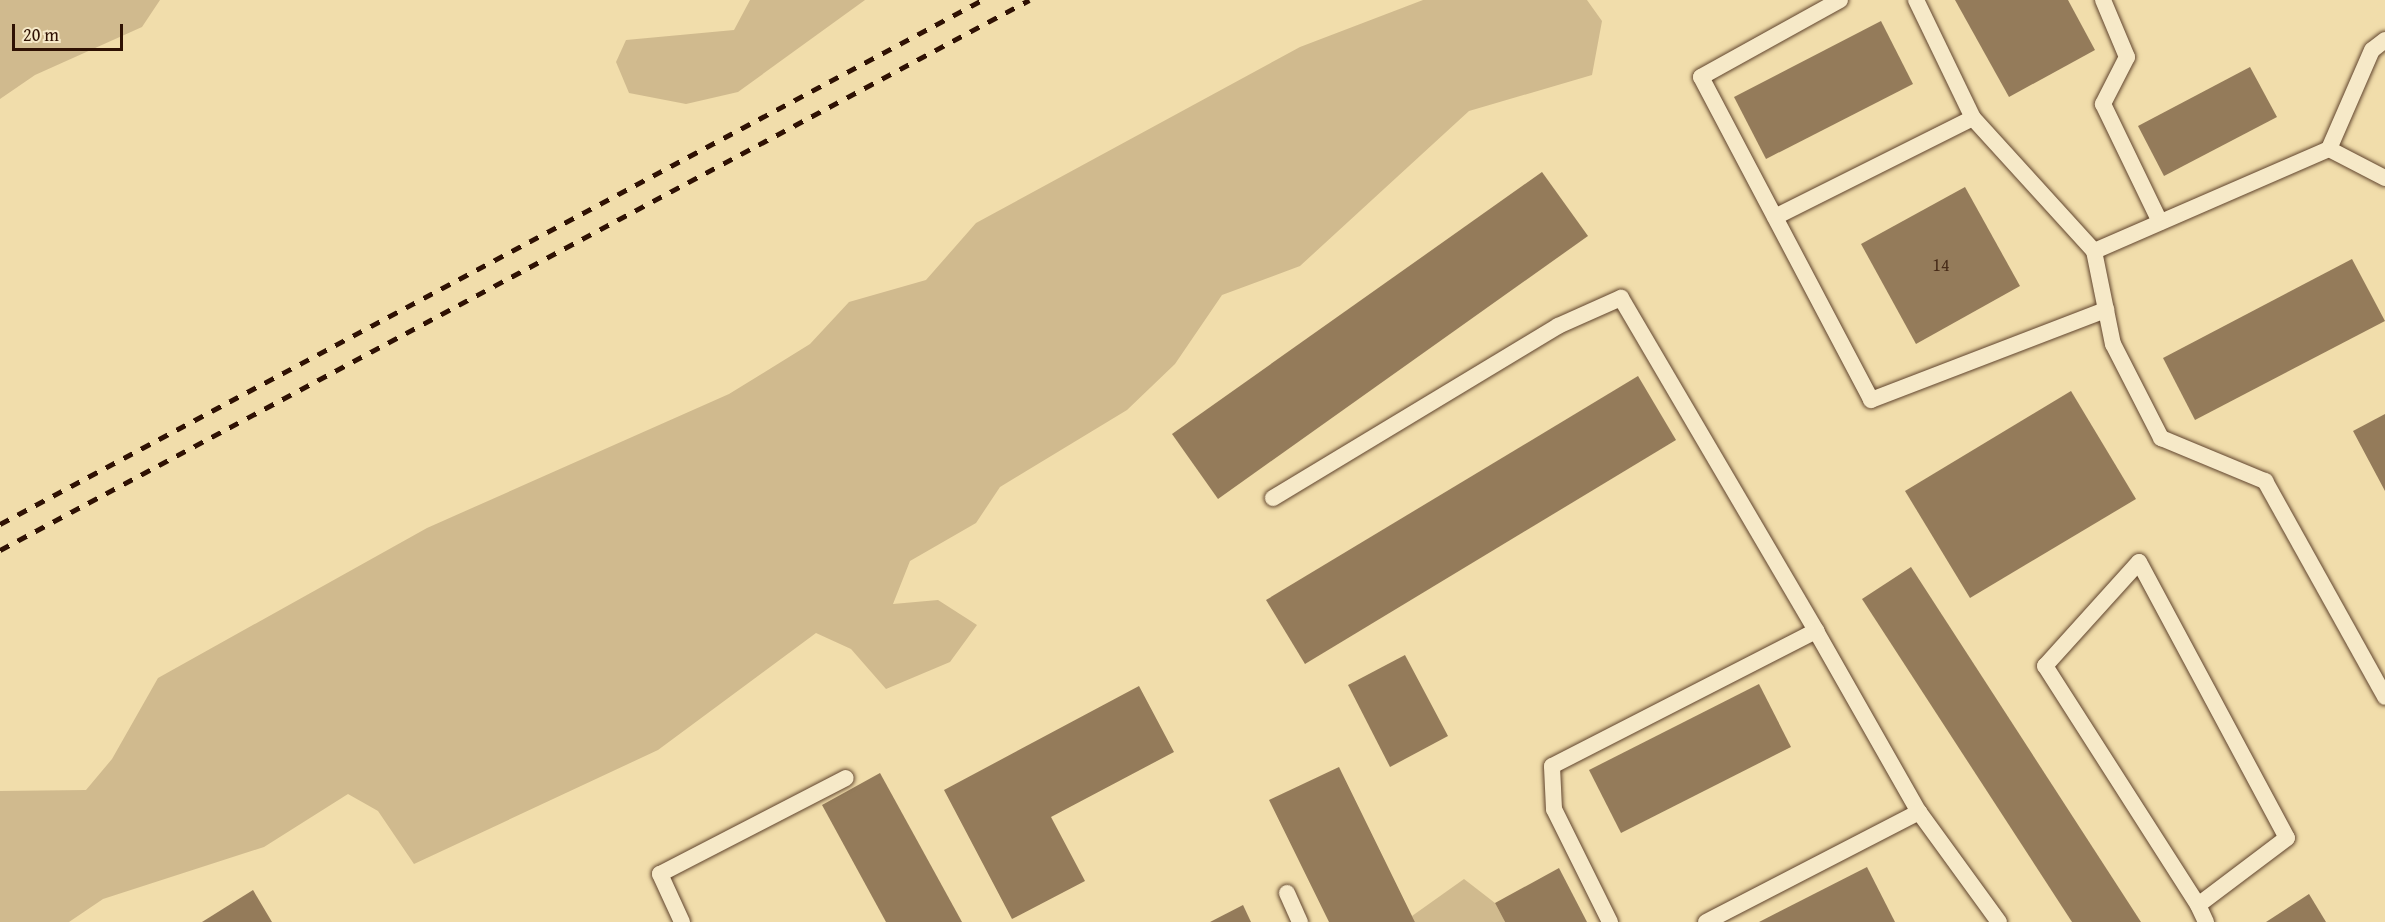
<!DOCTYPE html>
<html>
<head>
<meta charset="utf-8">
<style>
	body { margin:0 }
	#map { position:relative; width:2385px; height:922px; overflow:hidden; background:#f1ddab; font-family:"Gentium Book Plus",serif }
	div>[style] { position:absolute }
	.green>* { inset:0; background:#d0ba8e }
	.building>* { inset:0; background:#947b5a }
	.roads { filter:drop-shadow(0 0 2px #60442d) drop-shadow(0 0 2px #60442d) }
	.service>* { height:16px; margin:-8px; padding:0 8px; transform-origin:8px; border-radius:8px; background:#f6e9c8 }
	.rail>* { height:4.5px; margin-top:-2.25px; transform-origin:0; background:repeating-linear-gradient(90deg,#2f1103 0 10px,transparent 0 20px) }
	span { translate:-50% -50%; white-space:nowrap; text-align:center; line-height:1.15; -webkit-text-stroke:5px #f6e9c8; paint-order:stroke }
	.number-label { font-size:18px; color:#482c19 }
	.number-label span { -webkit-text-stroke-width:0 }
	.scale { position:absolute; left:12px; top:24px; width:111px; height:27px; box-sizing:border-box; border:3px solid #2f1103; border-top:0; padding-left:8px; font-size:18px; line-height:21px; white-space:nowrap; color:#2f1103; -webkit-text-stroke:4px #f6e9c8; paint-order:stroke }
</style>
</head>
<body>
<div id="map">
	<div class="green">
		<div style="clip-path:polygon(0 0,160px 0,142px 27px,35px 75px,0 99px)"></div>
		<div style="clip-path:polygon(750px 0,865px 0,738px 92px,686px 104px,629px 93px,616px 62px,626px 40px,734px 30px)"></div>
		<div style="clip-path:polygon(1423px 0,1587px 0,1602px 21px,1592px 75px,1469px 111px,1300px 266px,1222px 295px,1175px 364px,1127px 410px,1000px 487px,976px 523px,910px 561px,893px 604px,938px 600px,977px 625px,950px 662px,886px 689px,851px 649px,816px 633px,658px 750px,414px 864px,378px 811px,348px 794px,264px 847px,103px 899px,69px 922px,0 922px,0 791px,86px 790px,112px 759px,158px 678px,427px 528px,729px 394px,810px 344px,849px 302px,926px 280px,976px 223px,1300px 47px)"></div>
		<div style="clip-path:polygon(1464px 879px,1495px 903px,1505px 922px,1415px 922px,1412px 916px)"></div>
	</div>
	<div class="building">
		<div style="clip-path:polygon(1955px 0,2068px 0,2095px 50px,2009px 97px)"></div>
		<div style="clip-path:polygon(1881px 21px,1913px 84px,1766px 159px,1734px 97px)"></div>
		<div style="clip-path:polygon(2250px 67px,2277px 117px,2164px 176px,2138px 126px)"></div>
		<div style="clip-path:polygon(1542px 172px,1588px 236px,1218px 499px,1172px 434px)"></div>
		<div style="clip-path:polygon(1965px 187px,2020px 286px,1916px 344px,1861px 244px)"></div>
		<div style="clip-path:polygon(2352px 259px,2385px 321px,2195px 420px,2163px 358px)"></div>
		<div style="clip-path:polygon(1638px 376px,1676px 440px,1305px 664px,1266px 600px)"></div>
		<div style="clip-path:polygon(2071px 391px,2136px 499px,1970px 598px,1905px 491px)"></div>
		<div style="clip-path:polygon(2385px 414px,2385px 491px,2353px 431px)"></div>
		<div style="clip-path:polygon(1911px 567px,2141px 922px,2072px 922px,1862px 599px)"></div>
		<div style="clip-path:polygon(1405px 655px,1448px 736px,1390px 767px,1348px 685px)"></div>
		<div style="clip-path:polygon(1759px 684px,1791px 747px,1621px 833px,1589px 770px)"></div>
		<div style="clip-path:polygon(1139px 686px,1174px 752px,1051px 817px,1085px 881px,1012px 919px,944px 790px)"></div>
		<div style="clip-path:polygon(1339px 767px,1412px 916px,1415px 922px,1329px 922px,1269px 800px)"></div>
		<div style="clip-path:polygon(880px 773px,962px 922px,886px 922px,822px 805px)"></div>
		<div style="clip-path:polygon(1867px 867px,1895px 922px,1759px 922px)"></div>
		<div style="clip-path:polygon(1559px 868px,1587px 922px,1505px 922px,1495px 903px)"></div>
		<div style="clip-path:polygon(253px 890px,272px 922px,202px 922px)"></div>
		<div style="clip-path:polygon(2309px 894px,2326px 922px,2266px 922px)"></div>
		<div style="clip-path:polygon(1243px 905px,1251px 922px,1210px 922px)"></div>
	</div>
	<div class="roads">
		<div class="service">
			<div style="left:1840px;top:0;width:159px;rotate:151deg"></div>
			<div style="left:1701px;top:77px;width:365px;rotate:62.2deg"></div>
			<div style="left:1871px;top:400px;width:252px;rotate:-21deg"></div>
			<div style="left:1916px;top:0;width:131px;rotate:64.2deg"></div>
			<div style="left:2103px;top:0;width:62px;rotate:67.2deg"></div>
			<div style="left:2127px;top:57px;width:53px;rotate:117.1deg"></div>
			<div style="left:2103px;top:104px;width:131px;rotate:64.2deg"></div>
			<div style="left:2385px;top:40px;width:16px;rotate:142deg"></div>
			<div style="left:2372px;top:50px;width:108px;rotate:113.5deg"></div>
			<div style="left:2329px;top:149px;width:256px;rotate:156.5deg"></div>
			<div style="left:2094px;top:251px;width:95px;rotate:78.5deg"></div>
			<div style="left:2113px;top:344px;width:106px;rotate:62.9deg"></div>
			<div style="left:2161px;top:438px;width:113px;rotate:22.5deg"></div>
			<div style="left:2265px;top:481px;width:247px;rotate:60.9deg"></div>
			<div style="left:2329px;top:149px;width:63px;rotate:27.4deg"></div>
			<div style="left:1775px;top:217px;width:221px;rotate:-26.6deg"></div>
			<div style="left:1973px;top:118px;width:180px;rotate:47.7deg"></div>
			<div style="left:1273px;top:498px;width:333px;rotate:-31.1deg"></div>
			<div style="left:1558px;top:326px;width:69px;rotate:-24deg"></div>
			<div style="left:1621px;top:298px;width:386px;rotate:59.6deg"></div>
			<div style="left:1287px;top:893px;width:32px;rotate:66deg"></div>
			<div style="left:2198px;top:905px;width:284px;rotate:-122.6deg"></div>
			<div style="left:2045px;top:666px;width:140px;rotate:-47.9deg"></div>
			<div style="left:2139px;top:562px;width:313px;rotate:61.8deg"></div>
			<div style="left:2287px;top:838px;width:111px;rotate:143deg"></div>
			<div style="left:2198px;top:905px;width:19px;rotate:65deg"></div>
			<div style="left:682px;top:922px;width:53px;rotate:-114.6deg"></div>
			<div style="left:660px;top:874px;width:209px;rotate:-27.3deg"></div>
			<div style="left:1610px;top:922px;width:126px;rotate:-116.4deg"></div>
			<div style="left:1554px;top:809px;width:43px;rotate:-92.7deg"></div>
			<div style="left:1552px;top:766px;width:297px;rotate:-27.1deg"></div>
			<div style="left:1816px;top:631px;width:208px;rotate:60.4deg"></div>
			<div style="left:1919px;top:812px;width:136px;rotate:54deg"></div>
			<div style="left:1706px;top:922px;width:240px;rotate:-27.3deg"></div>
		</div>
	</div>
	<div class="rail">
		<div style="left:0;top:524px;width:1113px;rotate:-28.08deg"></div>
		<div style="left:0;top:550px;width:1167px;rotate:-28.12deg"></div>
	</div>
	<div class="number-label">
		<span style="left:1941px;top:265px">14</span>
	</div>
	<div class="scale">20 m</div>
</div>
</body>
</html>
